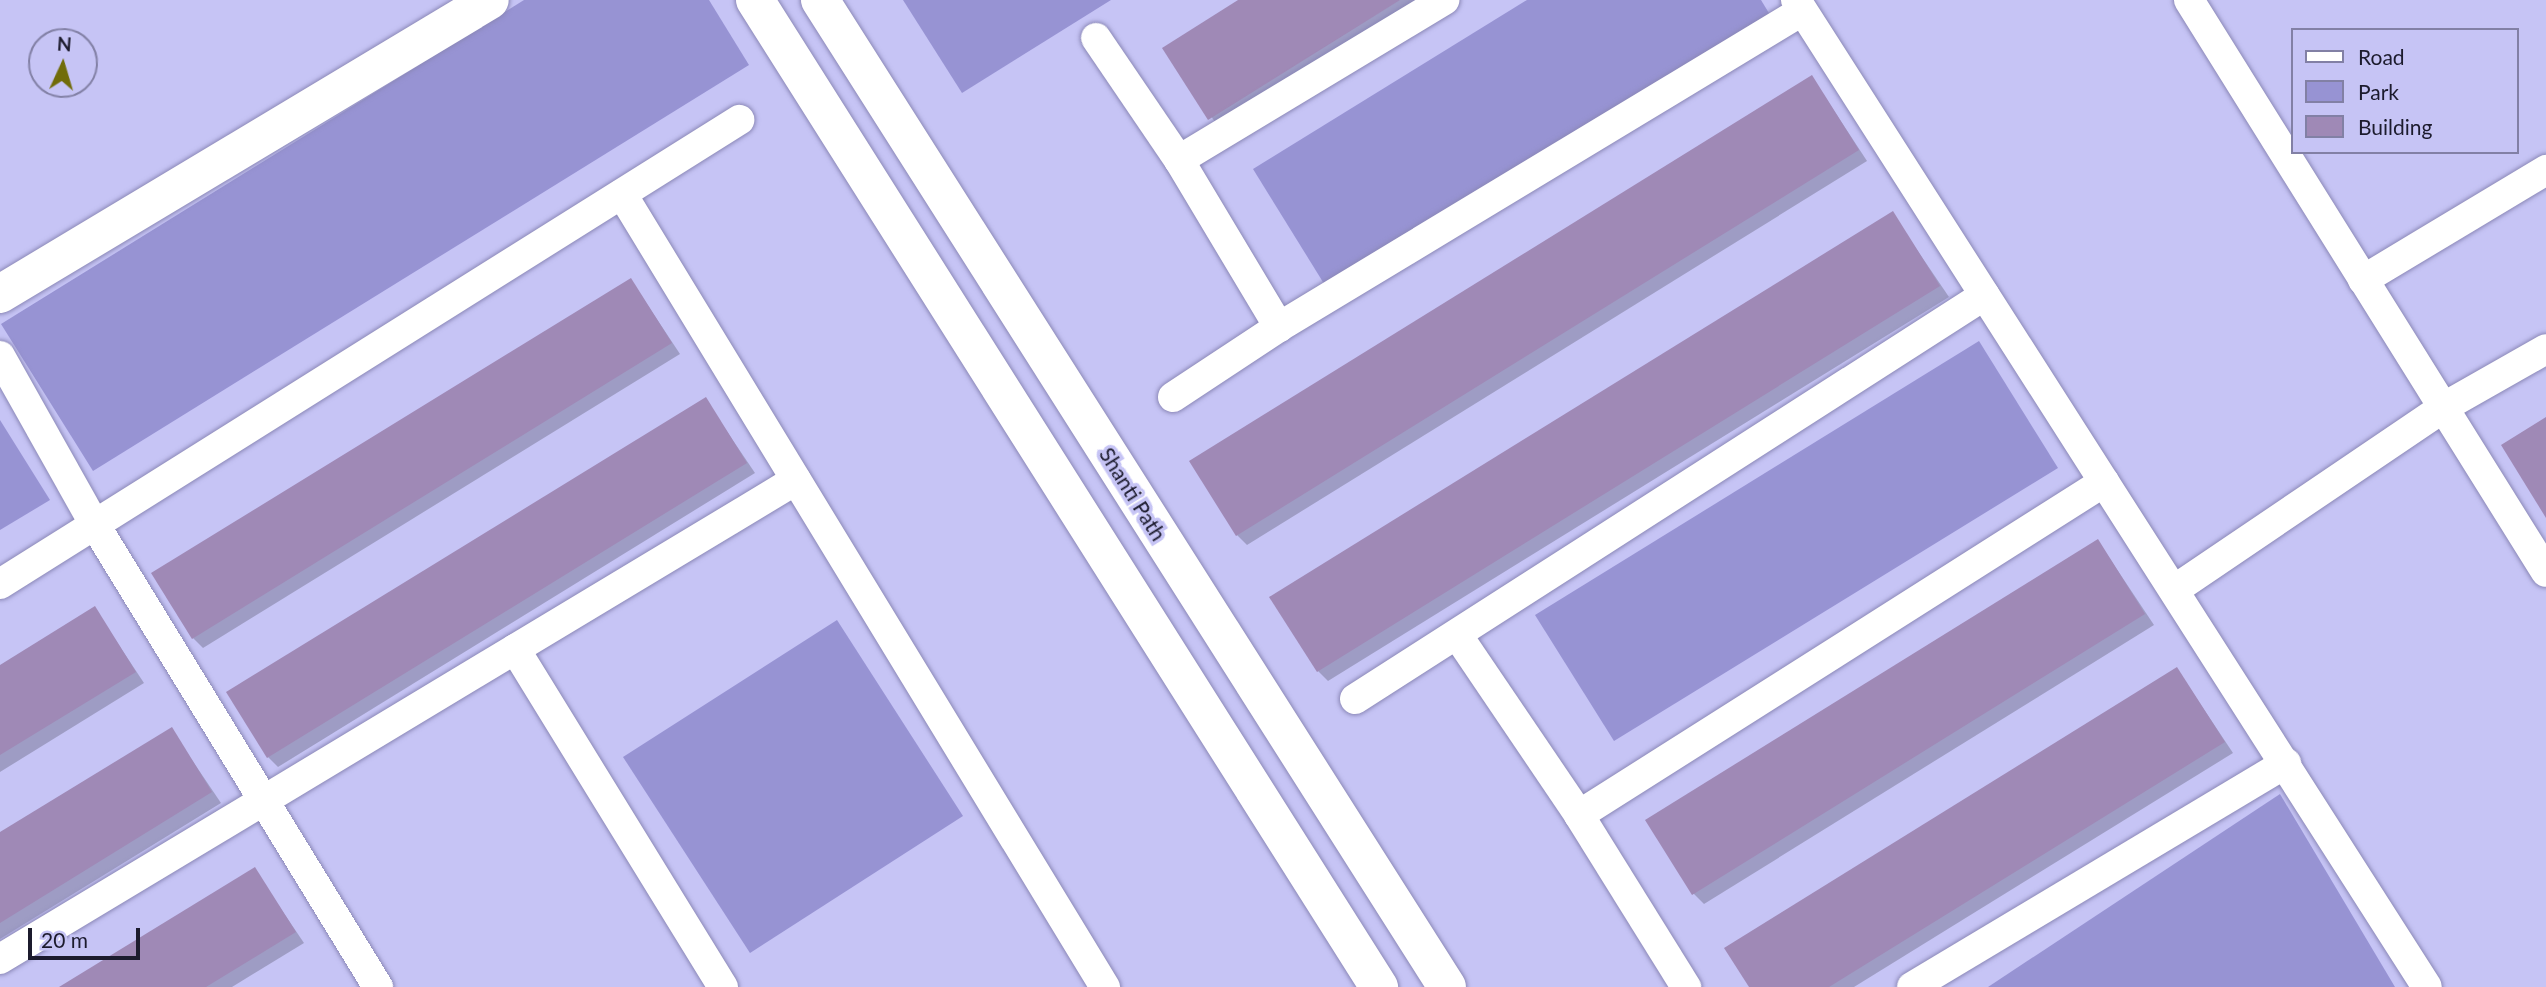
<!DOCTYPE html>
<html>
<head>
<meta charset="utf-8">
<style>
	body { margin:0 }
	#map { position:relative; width:2546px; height:987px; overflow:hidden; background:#c6c4f5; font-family:Lato,sans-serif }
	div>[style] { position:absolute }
	.green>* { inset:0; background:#9793d3 }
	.shadow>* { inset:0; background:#0003 }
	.building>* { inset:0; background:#9f89b6 }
	.roads { filter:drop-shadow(0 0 2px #8b88b7) drop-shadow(0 0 2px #8b88b7) }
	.street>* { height:30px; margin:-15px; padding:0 15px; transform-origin:15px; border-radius:15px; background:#fff }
	.secondary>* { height:38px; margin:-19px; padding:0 19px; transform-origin:19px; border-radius:19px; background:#fff }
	span { translate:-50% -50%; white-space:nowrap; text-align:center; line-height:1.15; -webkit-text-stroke:7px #c6c4f5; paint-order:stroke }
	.street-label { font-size:21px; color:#1c1b2d }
	.legend { position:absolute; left:2291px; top:28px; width:228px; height:126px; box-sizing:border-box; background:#c6c4f5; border:2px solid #8280a5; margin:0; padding:9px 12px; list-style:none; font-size:21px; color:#1c1b2d }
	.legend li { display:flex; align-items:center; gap:14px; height:35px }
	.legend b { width:35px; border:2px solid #8280a5 }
	.north { position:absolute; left:28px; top:28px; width:70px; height:70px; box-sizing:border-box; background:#c6c4f5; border:2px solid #8280a5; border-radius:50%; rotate:4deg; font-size:19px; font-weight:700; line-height:28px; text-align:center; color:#1c1b2d }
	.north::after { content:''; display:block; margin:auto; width:24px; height:32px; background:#716c0a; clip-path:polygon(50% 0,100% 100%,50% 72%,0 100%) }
	.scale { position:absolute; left:28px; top:928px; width:112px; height:32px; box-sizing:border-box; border:4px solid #1c1b2d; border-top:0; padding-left:9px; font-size:21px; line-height:24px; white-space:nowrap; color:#1c1b2d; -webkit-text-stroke:5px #c6c4f5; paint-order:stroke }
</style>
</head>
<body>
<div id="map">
	<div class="green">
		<div style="clip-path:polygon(524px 0,709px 0,749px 65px,93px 471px,1px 324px)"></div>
		<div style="clip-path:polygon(903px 0,1111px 0,962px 93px)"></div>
		<div style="clip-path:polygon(1527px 0,1761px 0,1775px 23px,1331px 295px,1253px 169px)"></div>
		<div style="clip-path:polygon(1979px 341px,2058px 468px,1614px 741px,1535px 615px)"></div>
		<div style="clip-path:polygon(0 420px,50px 500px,0 530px)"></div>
		<div style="clip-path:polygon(837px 620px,963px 816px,750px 953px,623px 757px)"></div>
		<div style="clip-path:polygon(2280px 794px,2395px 987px,1988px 987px)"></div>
	</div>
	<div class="shadow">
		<div style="clip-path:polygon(1242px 0,1425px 0,1220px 129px,1164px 49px)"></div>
		<div style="clip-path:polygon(1812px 77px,1867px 161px,1247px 545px,1237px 535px)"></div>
		<div style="clip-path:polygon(1892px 213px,1949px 297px,1328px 681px,1318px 671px)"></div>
		<div style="clip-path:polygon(631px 280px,680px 354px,203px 648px,193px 638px)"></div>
		<div style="clip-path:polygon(705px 399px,755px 473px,278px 767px,268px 757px)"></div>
		<div style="clip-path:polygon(2098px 541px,2154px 625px,1704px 904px,1694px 894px,1647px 820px)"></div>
		<div style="clip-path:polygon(95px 609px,144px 683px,0 772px,0 667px)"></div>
		<div style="clip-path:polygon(2177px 669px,2233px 753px,1854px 987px,1751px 987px)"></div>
		<div style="clip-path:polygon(171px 729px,221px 803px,0 939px,0 834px)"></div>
		<div style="clip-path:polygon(254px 869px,304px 943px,232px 987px,62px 987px)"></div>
	</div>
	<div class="building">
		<div style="clip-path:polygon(1238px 0,1400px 0,1208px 120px,1162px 48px)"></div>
		<div style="clip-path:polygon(1812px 75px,1859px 150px,1236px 536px,1189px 461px)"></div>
		<div style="clip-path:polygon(1893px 211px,1940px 286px,1317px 672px,1269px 597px)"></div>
		<div style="clip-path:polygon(631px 278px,672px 343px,192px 639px,151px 573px)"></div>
		<div style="clip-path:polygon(706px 397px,747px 463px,267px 758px,226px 692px)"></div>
		<div style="clip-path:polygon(2546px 417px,2546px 518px,2501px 445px)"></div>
		<div style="clip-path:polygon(2098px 539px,2145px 614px,1692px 895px,1645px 820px)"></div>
		<div style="clip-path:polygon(95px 606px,136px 672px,0 755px,0 665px)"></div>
		<div style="clip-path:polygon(2177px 667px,2225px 742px,1829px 987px,1749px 987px,1724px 948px)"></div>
		<div style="clip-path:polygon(172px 727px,212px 792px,0 923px,0 832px)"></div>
		<div style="clip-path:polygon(255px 867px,296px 932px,206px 987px,59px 987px)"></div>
	</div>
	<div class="roads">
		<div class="street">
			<div style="left:1796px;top:0;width:1171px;rotate:57.41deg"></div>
			<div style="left:2189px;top:0;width:674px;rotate:58.03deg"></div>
			<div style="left:1096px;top:38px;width:148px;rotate:55.8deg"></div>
			<div style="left:1179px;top:160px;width:195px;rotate:59.1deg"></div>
			<div style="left:1179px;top:160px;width:310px;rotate:-31.1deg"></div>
			<div style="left:622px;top:194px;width:929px;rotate:58.66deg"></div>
			<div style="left:2363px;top:280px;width:214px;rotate:-31deg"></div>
			<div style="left:0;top:356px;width:194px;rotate:60.7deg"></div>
			<div style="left:95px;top:525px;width:542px;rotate:58.51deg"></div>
			<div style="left:1173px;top:397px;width:127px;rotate:-33.4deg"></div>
			<div style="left:1279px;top:327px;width:611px;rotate:-31.14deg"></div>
			<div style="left:0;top:584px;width:873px;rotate:-32.12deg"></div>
			<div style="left:2174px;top:590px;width:326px;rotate:-34.1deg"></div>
			<div style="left:2444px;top:407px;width:117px;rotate:-29.6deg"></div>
			<div style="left:1458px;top:636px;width:216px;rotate:55.9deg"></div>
			<div style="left:1579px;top:815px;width:203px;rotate:58.1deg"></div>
			<div style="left:515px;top:649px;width:397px;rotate:58.4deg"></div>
			<div style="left:1355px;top:699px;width:748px;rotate:-32.67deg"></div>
			<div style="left:1579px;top:815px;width:622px;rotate:-32.39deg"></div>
			<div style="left:0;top:959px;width:929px;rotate:-31.04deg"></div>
			<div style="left:1912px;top:987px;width:436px;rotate:-30.9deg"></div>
		</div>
		<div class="secondary">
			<div style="left:755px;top:0;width:1168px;rotate:57.7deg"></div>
			<div style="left:820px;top:0;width:1169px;rotate:57.57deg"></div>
			<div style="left:0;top:294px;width:571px;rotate:-30.96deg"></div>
		</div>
	</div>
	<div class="street-label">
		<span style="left:1133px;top:494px;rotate:58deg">Shanti Path</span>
	</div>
	<ul class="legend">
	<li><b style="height:9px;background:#fff"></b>Road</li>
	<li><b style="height:19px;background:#9793d3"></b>Park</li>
	<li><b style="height:19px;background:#9f89b6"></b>Building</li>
	</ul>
	<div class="north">N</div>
	<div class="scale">20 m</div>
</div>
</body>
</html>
